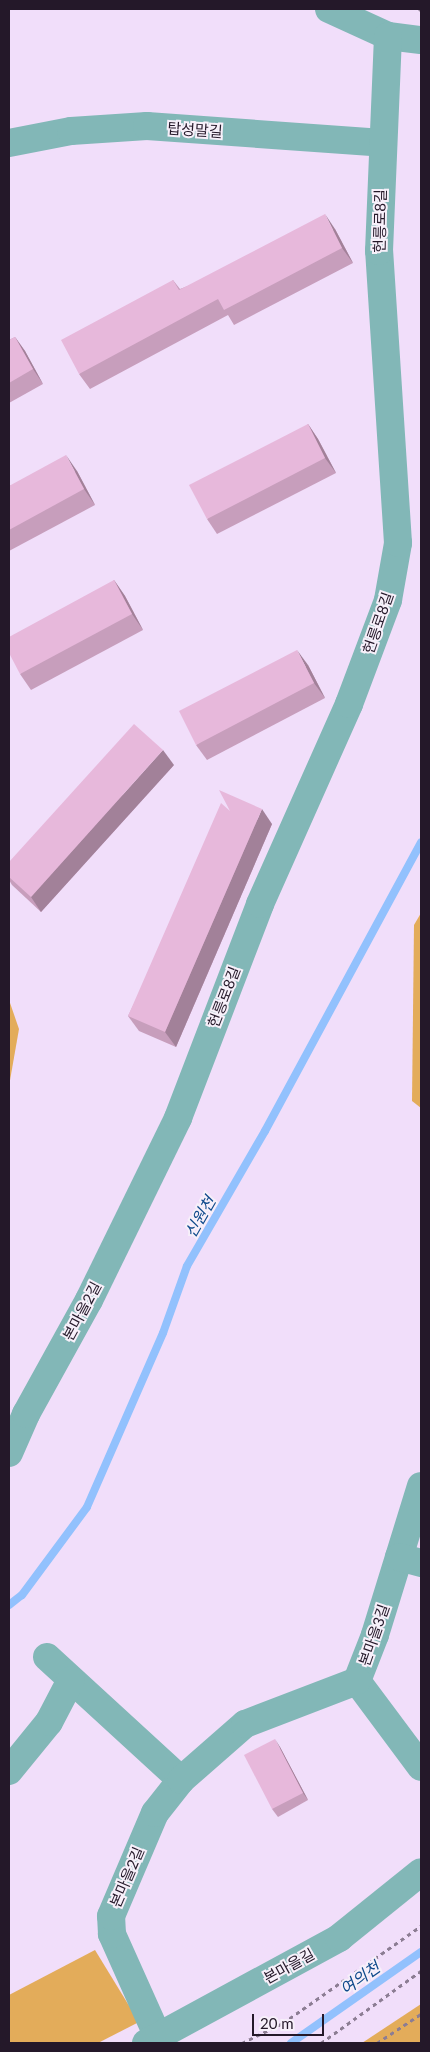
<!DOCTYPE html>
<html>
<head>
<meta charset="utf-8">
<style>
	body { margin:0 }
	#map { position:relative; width:430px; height:2052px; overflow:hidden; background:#f1defa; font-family:Lato,"Noto Sans KR",sans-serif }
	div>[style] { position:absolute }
	.green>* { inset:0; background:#e3ac5a }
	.stream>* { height:8px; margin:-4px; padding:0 4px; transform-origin:4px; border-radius:4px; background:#92c1fd }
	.path>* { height:3px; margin-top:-1.5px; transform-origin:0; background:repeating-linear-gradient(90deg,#8c7d93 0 4px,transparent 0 8px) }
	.minor>* { height:28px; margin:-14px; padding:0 14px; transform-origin:14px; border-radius:14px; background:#82b7b7 }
	.wall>* { inset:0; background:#c79ebc }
	.shaded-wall>* { inset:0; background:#a28199 }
	.building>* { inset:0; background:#e7b8db }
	span { translate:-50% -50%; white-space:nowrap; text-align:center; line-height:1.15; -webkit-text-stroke:4px #f7f0fa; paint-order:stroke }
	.street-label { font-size:15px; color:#241829 }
	.water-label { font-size:16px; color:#0e498b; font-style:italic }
	.frame { position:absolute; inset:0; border:10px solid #241829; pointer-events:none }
	.scale { position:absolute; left:252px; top:2014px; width:72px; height:22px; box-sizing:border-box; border:2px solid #241829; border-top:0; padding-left:6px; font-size:15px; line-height:18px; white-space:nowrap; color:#241829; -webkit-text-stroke:4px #f7f0fa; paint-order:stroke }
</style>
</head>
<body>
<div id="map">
	<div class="green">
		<div style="clip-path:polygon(421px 913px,421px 1108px,412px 1101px,414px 925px)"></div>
		<div style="clip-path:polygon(9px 1000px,19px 1029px,9px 1086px)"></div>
		<div style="clip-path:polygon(95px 1950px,139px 2022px,98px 2043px,9px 2043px,9px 1995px)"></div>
		<div style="clip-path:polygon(421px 2004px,421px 2043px,362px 2043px)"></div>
	</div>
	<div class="stream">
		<div style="left:9px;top:1605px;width:16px;rotate:-38deg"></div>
		<div style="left:22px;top:1595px;width:109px;rotate:-53.5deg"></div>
		<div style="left:87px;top:1507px;width:190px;rotate:-66.4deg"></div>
		<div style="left:163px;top:1333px;width:71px;rotate:-70.3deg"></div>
		<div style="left:187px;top:1266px;width:156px;rotate:-60deg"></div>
		<div style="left:265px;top:1131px;width:328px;rotate:-61.6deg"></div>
		<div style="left:291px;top:2043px;width:159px;rotate:-35deg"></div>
	</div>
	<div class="path">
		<div style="left:419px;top:9px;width:2px;rotate:27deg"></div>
		<div style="left:242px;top:2043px;width:46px;rotate:-26deg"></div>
		<div style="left:283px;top:2023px;width:169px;rotate:-35.1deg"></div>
		<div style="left:321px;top:2043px;width:123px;rotate:-35.8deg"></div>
		<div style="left:377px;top:2043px;width:53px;rotate:-33.4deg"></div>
	</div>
	<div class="minor">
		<div style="left:329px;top:9px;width:65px;rotate:24.6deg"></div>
		<div style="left:388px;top:36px;width:33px;rotate:7deg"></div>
		<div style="left:9px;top:143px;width:63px;rotate:-11deg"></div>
		<div style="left:71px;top:131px;width:76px;rotate:-3.8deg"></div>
		<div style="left:147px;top:126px;width:236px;rotate:4.1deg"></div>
		<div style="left:9px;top:1453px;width:43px;rotate:-66.4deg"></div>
		<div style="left:26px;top:1414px;width:130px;rotate:-61.1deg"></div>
		<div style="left:89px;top:1300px;width:203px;rotate:-63.9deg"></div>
		<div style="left:178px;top:1118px;width:229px;rotate:-69deg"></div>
		<div style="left:260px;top:904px;width:219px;rotate:-66deg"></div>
		<div style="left:349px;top:704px;width:111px;rotate:-69.4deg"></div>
		<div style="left:388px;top:600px;width:58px;rotate:-80deg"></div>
		<div style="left:398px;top:543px;width:293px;rotate:-93.7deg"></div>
		<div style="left:379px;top:251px;width:215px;rotate:-87.6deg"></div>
		<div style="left:421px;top:1486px;width:156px;rotate:107.2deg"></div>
		<div style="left:375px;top:1635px;width:49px;rotate:111.4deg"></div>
		<div style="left:357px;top:1681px;width:107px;rotate:53.3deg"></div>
		<div style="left:399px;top:1557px;width:23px;rotate:15deg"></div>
		<div style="left:47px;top:1657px;width:182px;rotate:42.5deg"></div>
		<div style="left:9px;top:1771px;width:63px;rotate:-50.8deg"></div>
		<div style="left:49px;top:1722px;width:47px;rotate:-62.4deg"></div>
		<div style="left:158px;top:2037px;width:113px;rotate:-114.1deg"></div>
		<div style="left:112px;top:1934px;width:18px;rotate:-93deg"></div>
		<div style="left:111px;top:1916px;width:112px;rotate:-66.9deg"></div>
		<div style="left:155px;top:1813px;width:42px;rotate:-51.8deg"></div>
		<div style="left:181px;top:1780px;width:85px;rotate:-41.2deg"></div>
		<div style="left:245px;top:1724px;width:120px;rotate:-21deg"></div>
		<div style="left:146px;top:2043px;width:220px;rotate:-28.5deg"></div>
		<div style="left:339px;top:1938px;width:105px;rotate:-38.8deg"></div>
	</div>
	<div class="wall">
		<div style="clip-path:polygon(335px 229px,353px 263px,234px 325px,228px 315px,90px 389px,79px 374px,173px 280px,180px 289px)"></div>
		<div style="clip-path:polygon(15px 337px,25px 351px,43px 384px,9px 403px,9px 340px)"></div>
		<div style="clip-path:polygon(308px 424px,318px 439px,336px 473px,217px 534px,207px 519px)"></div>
		<div style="clip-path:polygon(77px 471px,95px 505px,9px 551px,9px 486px)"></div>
		<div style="clip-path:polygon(114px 580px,125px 596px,143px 630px,31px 690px,20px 674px)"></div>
		<div style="clip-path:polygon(308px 665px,325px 698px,207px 760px,196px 745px)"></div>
		<div style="clip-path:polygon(174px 765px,41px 912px,12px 885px,9px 880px,9px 862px)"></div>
		<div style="clip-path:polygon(230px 811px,272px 824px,176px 1047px,139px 1031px,128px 1016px)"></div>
		<div style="clip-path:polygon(280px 1747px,308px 1800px,278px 1817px,272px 1809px)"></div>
	</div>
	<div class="shaded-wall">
		<div style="clip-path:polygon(325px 214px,335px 229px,353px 263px,342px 248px)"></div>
		<div style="clip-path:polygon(15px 337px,25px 351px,43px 384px,33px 369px)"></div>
		<div style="clip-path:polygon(308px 424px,318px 439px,336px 473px,325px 458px)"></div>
		<div style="clip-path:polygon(66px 455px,77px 471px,95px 505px,84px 489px)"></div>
		<div style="clip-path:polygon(114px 580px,125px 596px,143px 630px,132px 614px)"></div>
		<div style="clip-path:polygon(297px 650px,308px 665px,325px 698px,314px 683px)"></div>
		<div style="clip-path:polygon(163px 750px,174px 765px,41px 912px,31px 897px)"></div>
		<div style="clip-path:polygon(262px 809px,272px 824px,176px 1047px,165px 1032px)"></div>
		<div style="clip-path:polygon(275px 1739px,280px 1747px,308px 1800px,303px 1793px)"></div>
	</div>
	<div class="building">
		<div style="clip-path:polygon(325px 214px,342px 248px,224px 310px,218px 299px,79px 374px,61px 340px,173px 280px,179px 290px)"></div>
		<div style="clip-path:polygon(15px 337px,33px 369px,9px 383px,9px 340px)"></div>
		<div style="clip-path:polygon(308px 424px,325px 458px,207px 519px,189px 485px)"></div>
		<div style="clip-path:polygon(66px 455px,84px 489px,9px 530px,9px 486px)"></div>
		<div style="clip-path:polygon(114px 580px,132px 614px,20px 674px,9px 653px,9px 637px)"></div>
		<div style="clip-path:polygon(297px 650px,314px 683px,196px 745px,179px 711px)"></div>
		<div style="clip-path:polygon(134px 724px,163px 750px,31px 897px,9px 877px,9px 862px)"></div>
		<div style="clip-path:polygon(219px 790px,262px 809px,165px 1032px,128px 1016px,221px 803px,230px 811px)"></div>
		<div style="clip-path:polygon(275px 1739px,303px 1793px,272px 1809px,244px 1755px)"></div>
	</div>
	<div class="street-label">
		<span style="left:195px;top:130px;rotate:4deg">탑성말길</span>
		<span style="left:380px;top:221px;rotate:-89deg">헌릉로8길</span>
		<span style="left:378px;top:623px;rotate:-71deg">헌릉로8길</span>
		<span style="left:224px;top:997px;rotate:-69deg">헌릉로8길</span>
		<span style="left:82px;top:1311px;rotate:-62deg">본마을2길</span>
		<span style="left:374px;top:1635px;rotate:-71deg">본마을3길</span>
		<span style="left:127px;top:1877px;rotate:-67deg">본마을2길</span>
		<span style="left:289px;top:1966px;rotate:-29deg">본마을길</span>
	</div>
	<div class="water-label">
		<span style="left:200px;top:1217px;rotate:-60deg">신원천</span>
		<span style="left:360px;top:1978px;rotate:-35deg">여의천</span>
	</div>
	<div class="frame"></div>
	<div class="scale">20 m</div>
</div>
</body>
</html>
